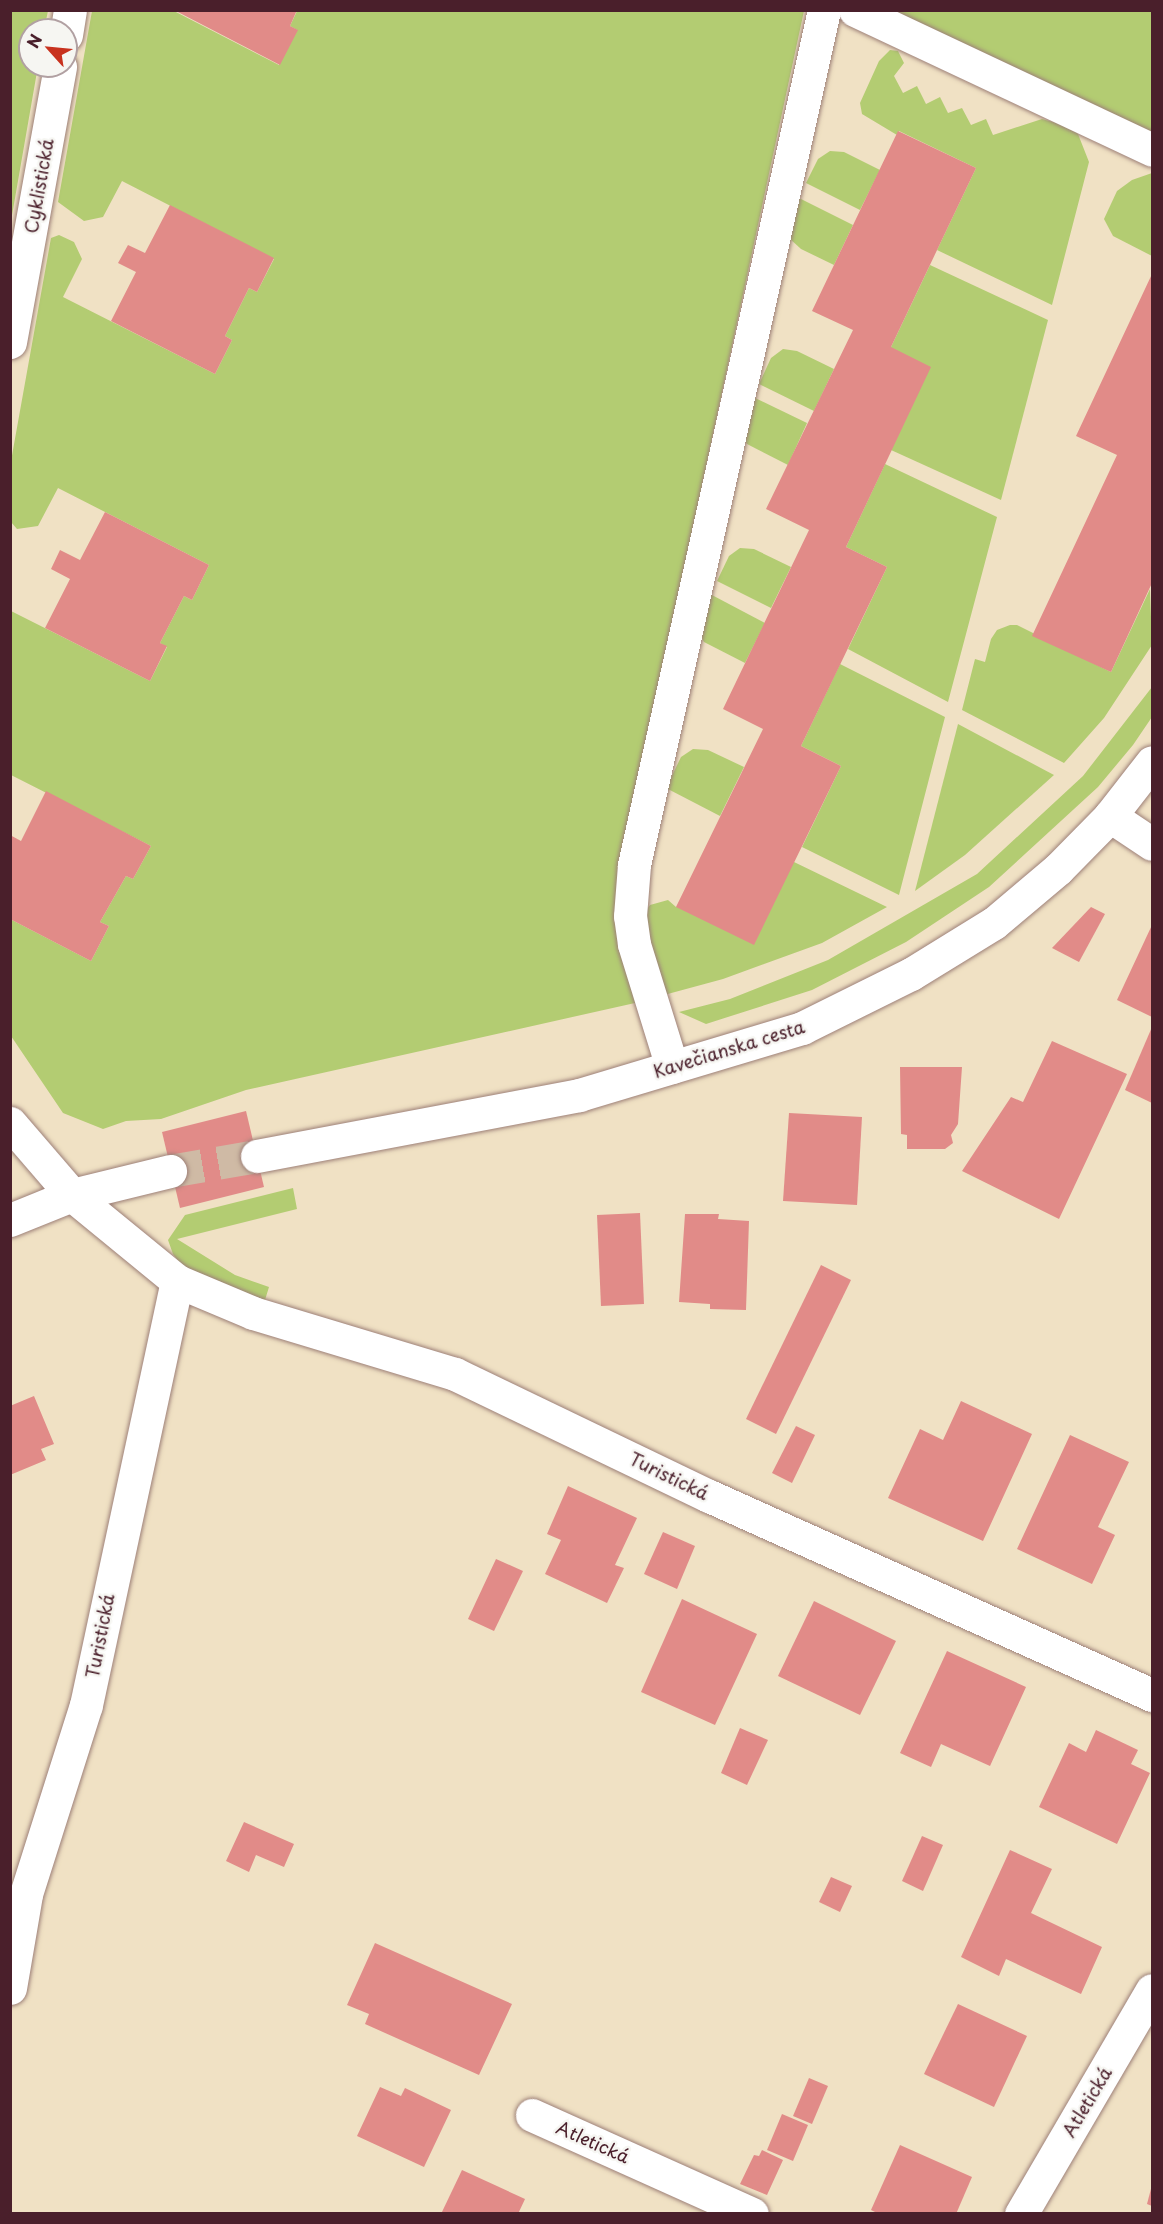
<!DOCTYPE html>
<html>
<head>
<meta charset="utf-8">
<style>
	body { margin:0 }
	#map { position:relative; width:1163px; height:2224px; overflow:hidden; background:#f0e1c4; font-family:"Playpen Sans",sans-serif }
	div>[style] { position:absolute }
	.green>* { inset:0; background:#b3cc72 }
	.building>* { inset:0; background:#e18b88 }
	.minor-tunnel>* { height:33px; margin-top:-16.5px; transform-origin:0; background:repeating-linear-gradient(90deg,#cfbaa5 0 33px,transparent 0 49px) }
	.roads { filter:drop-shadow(0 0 2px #9d8078) drop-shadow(0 0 2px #9d8078) }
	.minor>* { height:33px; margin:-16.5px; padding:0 16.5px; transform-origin:16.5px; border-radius:16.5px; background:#fff }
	span { translate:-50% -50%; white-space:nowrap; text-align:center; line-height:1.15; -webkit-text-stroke:5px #f6f6f2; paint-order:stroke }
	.street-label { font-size:18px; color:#4a1f2b }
	.frame { position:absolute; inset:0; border:12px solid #4a1f2b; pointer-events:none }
	.north { position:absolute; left:18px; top:18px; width:60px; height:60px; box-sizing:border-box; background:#f6f6f2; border:2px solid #b1a0a2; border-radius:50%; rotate:297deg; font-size:16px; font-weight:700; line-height:24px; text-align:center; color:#4a1f2b }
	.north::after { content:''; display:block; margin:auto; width:21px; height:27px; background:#c8321e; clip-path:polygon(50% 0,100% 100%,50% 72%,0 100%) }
</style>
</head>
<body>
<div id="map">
	<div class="green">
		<div style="clip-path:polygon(10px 11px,48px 11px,44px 30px,30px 30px,30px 66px,38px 66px,11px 221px)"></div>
		<div style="clip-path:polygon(92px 11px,174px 11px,279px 65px,297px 30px,290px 26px,297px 11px,804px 11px,681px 583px,635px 1003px,246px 1090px,161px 1119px,126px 1121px,103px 1129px,63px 1113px,11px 1036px,10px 919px,91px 961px,109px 926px,100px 922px,126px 876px,133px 879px,151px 846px,11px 775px,11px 611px,150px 681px,167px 647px,160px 643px,184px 596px,192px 600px,209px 565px,58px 488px,38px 526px,17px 529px,11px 522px,11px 461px,51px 238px,59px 235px,74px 242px,82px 259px,63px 297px,215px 374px,232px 340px,225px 336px,249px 288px,257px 292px,274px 259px,122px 181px,103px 217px,84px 221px,58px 202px)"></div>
		<div style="clip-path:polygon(884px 11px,1152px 11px,1152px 137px)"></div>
		<div style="clip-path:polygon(890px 50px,898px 51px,904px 63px,894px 76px,903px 93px,917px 86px,926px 104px,940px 97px,948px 113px,962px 108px,971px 125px,986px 119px,993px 135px,1042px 119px,1071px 127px,1078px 134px,1089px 162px,1052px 305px,937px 250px,976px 168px,899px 131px,897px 135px,862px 114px,860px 103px,879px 61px)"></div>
		<div style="clip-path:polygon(830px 151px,844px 152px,880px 170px,860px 210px,806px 183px,818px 159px)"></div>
		<div style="clip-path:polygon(1152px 173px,1152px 256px,1113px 236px,1104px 219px,1117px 191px,1132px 180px)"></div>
		<div style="clip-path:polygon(799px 198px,853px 225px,834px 265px,801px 249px,789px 238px)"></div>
		<div style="clip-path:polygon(930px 265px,1048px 320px,1001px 500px,891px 450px,891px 347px)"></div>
		<div style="clip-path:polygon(783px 349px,797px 351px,834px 369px,814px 411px,759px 384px,771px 358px)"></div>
		<div style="clip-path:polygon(753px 397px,807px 423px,788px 465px,747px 444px,742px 437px)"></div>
		<div style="clip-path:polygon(885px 464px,997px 517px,948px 702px,848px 649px,887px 567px,846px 547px)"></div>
		<div style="clip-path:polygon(740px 548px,754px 549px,791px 567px,771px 608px,717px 581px,729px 556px)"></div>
		<div style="clip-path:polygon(1150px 589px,1152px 645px,1104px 718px,1064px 763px,962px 710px,975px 659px,985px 662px,991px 639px,997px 630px,1010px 625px,1017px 625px,1111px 672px)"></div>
		<div style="clip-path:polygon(710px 594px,765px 623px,745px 663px,704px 642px,700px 635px)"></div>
		<div style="clip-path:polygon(840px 664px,945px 717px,899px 895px,802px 847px,841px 766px,801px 746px)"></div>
		<div style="clip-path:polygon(1152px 687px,1152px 717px,1133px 745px,1098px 787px,989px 887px,906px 942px,812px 990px,706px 1024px,679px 1012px,730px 999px,828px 960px,977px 874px,1083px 776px)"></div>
		<div style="clip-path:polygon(958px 724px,1054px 775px,965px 855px,915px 891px)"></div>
		<div style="clip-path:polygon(693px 749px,708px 750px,744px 767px,720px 816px,666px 788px,681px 757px)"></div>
		<div style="clip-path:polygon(794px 862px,887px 907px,822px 943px,723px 979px,664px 995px,646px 947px,645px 912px,650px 905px,668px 900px,676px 907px)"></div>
		<div style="clip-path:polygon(293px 1188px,297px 1209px,177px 1239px,235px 1275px,269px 1287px,265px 1300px,186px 1271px,173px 1254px,168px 1240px,185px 1215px)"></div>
	</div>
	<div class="building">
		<div style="clip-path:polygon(174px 10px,297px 10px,290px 26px,298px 30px,280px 65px)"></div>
		<div style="clip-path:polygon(898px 131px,976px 168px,891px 347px,931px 367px,846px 547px,887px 567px,801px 746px,841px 766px,754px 945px,676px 907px,763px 729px,723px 709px,809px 530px,766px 509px,853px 330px,812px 311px)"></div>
		<div style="clip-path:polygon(170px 205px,274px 258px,257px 292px,249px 288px,225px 336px,232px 340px,215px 374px,111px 321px,136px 272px,118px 263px,128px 245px,145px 253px)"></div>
		<div style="clip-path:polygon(1152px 274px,1152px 583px,1111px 672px,1032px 636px,1117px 455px,1076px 436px)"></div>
		<div style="clip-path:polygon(105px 512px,209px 565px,192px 600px,184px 596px,160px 643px,167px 646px,150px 681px,45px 628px,70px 579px,51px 569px,60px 550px,80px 560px)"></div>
		<div style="clip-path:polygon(46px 791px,151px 846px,133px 879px,126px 876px,100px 922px,109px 926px,91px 961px,10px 919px,10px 835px,21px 841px)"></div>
		<div style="clip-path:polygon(1091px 907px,1105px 914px,1079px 962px,1052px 948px)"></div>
		<div style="clip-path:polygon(1152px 925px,1152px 1017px,1117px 1000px)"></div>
		<div style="clip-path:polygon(1152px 1027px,1152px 1103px,1125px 1090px)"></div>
		<div style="clip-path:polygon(1052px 1041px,1127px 1074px,1059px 1219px,962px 1171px,1011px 1097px,1023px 1102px)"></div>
		<div style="clip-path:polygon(900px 1067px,962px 1067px,958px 1124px,951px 1135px,953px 1143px,945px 1149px,907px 1149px,907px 1135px,901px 1134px)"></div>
		<div style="clip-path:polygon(246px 1111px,264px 1187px,180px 1208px,162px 1132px)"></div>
		<div style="clip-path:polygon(789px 1113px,862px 1117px,857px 1205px,783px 1201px)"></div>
		<div style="clip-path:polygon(640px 1213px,644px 1304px,601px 1306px,597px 1215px)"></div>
		<div style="clip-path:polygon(685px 1214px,719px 1214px,718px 1219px,749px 1221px,746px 1310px,710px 1309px,710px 1304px,679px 1302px)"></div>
		<div style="clip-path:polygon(821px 1265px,851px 1280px,776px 1434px,746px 1419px)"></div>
		<div style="clip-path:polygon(34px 1396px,54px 1444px,41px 1449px,46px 1460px,10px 1475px,10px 1406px)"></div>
		<div style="clip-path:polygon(961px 1401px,1032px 1434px,983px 1541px,888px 1498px,920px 1429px,943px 1440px)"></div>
		<div style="clip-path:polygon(796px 1426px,815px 1435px,792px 1483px,772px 1473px)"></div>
		<div style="clip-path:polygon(1070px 1435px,1129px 1462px,1098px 1527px,1115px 1535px,1092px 1584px,1017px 1549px)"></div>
		<div style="clip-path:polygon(568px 1486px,637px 1518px,615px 1565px,624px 1568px,607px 1603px,545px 1574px,561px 1540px,547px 1534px)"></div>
		<div style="clip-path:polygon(663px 1532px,695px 1546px,677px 1589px,644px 1574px)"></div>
		<div style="clip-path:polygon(496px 1559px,523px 1571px,494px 1631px,468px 1619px)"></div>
		<div style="clip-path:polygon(682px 1599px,757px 1634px,715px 1725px,641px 1692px)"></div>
		<div style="clip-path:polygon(814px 1601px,896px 1641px,860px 1715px,778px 1676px)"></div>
		<div style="clip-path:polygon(947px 1651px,1026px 1687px,990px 1766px,941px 1744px,931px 1767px,900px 1753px)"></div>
		<div style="clip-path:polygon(740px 1728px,768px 1740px,747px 1785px,721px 1773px)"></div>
		<div style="clip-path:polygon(1096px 1730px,1138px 1750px,1131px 1764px,1150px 1773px,1117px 1844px,1039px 1807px,1069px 1743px,1086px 1752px)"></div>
		<div style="clip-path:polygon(244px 1822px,294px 1844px,284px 1867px,256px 1855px,249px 1872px,226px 1861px)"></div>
		<div style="clip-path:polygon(922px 1836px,943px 1845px,923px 1891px,902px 1881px)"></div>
		<div style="clip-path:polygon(1010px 1850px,1052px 1869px,1031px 1913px,1102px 1947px,1081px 1994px,1006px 1959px,999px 1976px,961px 1957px)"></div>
		<div style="clip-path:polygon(831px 1877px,852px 1886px,840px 1912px,819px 1902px)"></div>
		<div style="clip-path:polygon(375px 1943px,512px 2004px,479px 2075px,365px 2024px,369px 2014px,347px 2005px)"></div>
		<div style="clip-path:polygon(958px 2004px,1027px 2036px,994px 2107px,924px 2074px)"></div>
		<div style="clip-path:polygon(809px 2078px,828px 2086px,812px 2124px,793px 2116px)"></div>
		<div style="clip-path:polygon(380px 2087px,401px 2096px,405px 2088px,451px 2110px,424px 2167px,357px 2136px)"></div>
		<div style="clip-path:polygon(782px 2114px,808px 2125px,793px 2161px,767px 2150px)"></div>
		<div style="clip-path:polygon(900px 2145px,972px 2177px,956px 2214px,879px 2214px,871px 2210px)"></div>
		<div style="clip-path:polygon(762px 2150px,783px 2160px,767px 2195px,740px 2184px,754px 2155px,759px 2156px)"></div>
		<div style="clip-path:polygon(462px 2170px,525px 2199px,518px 2214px,441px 2214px)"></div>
		<div style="clip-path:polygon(1152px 2185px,1152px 2206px,1147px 2204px)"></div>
	</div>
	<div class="minor-tunnel">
		<div style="left:170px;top:1171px;width:88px;rotate:-9.8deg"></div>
	</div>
	<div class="roads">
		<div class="minor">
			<div style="left:855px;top:10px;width:328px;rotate:25.2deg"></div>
			<div style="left:66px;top:35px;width:25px;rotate:-81deg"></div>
			<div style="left:10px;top:342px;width:280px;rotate:-79.7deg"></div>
			<div style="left:1110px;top:816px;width:50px;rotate:33.7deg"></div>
			<div style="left:672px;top:1067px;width:129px;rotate:-107.2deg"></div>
			<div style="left:634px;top:944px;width:28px;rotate:-98deg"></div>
			<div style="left:630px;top:916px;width:51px;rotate:-85.5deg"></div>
			<div style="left:634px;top:865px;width:876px;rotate:-77.47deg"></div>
			<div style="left:10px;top:1123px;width:95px;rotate:49.3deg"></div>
			<div style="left:72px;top:1195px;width:136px;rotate:39.3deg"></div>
			<div style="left:177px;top:1281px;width:82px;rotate:22.8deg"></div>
			<div style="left:253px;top:1313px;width:211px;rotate:16.8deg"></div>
			<div style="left:455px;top:1374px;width:282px;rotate:25.7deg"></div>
			<div style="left:709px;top:1496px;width:486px;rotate:24.2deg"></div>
			<div style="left:257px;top:1156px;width:328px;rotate:-10.7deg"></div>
			<div style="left:579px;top:1095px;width:233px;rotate:-16.7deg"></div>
			<div style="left:802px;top:1028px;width:122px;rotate:-26.4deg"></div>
			<div style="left:911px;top:974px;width:97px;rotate:-31.6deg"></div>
			<div style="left:994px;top:923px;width:84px;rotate:-40.2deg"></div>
			<div style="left:1058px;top:869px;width:74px;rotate:-45.5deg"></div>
			<div style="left:1110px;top:816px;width:68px;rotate:-52.1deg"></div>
			<div style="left:10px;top:1220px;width:67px;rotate:-22deg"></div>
			<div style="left:72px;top:1195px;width:101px;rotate:-13.8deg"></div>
			<div style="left:10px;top:1988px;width:95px;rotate:-80.3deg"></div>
			<div style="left:26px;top:1894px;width:198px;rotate:-72.4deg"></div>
			<div style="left:86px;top:1705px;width:434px;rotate:-77.9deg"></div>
			<div style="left:532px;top:2115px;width:241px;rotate:24.2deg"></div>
			<div style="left:1021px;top:2214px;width:259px;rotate:-59.7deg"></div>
		</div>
	</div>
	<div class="street-label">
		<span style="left:39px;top:186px;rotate:-80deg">Cyklistická</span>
		<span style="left:729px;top:1049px;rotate:-17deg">Kavečianska cesta</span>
		<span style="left:669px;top:1476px;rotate:26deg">Turistická</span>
		<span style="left:100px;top:1636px;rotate:-79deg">Turistická</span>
		<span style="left:1087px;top:2102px;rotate:-59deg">Atletická</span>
		<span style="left:593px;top:2142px;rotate:24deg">Atletická</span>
	</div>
	<div class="frame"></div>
	<div class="north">N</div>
</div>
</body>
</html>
